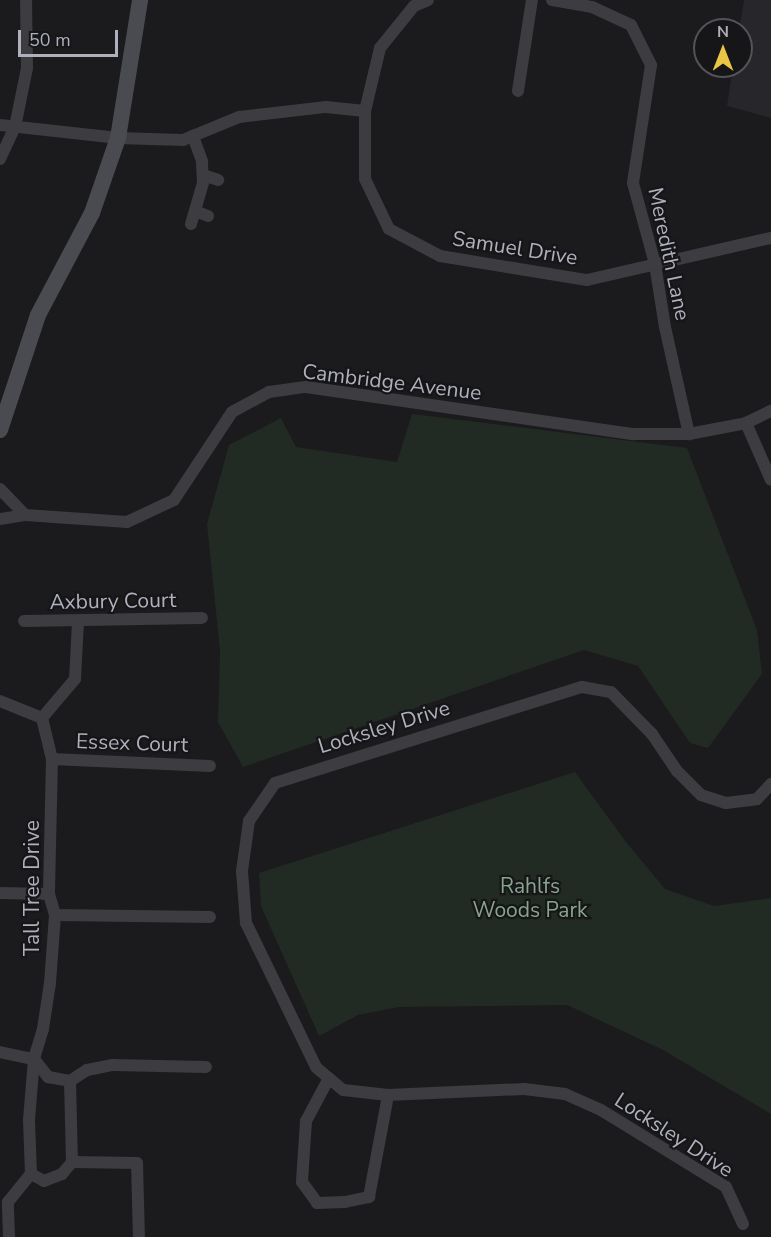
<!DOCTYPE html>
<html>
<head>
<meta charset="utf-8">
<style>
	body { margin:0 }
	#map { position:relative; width:771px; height:1237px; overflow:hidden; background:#1b1a1d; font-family:"Nunito Sans",sans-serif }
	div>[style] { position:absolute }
	.built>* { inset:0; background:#27262a }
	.green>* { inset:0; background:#222a24 }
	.minor>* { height:12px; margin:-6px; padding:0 6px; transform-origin:6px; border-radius:6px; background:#3c3c41 }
	.secondary>* { height:16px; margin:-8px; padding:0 8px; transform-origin:8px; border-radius:8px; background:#4a4b51 }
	span { translate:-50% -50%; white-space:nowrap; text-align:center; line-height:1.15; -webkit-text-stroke:4.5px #161518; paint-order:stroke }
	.street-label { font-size:21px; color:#aeb0bb }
	.park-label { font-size:21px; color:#86a58c }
	.north { position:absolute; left:693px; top:18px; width:60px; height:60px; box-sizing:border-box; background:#161518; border:2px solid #535359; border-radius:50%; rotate:0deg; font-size:16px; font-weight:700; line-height:24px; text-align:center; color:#aeb0bb }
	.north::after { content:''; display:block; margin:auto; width:21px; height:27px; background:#e9c646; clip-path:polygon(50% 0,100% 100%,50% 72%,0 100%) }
	.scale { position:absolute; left:18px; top:30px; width:100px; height:27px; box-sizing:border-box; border:3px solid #aeb0bb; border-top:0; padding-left:8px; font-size:18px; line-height:21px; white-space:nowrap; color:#aeb0bb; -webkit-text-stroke:4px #161518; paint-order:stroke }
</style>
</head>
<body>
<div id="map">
	<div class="built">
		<div style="clip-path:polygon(744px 0,771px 0,771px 118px,727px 106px,733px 66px,741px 66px,739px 30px)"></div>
	</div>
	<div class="green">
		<div style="clip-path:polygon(412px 414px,687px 448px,757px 630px,762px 674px,708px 748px,690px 743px,638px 666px,584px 650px,243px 767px,218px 722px,220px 651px,207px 524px,229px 445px,281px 418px,296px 447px,397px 462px)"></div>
		<div style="clip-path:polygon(575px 772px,626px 842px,665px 889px,714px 906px,771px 898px,771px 1114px,663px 1050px,567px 1005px,399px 1007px,358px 1015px,319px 1036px,261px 906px,259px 873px)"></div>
	</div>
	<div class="minor">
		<div style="left:552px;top:0;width:41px;rotate:9.9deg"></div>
		<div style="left:592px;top:7px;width:43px;rotate:24.8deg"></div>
		<div style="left:631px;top:25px;width:45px;rotate:63.4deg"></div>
		<div style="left:651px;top:65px;width:119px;rotate:98.7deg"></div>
		<div style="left:633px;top:183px;width:84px;rotate:74.8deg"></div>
		<div style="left:655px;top:264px;width:64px;rotate:81deg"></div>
		<div style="left:665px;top:327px;width:110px;rotate:77.4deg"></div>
		<div style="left:518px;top:91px;width:92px;rotate:-81.3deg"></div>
		<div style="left:365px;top:111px;width:65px;rotate:-76.6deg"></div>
		<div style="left:380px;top:48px;width:54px;rotate:-51deg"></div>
		<div style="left:414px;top:6px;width:15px;rotate:-23deg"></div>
		<div style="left:0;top:125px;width:119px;rotate:6.3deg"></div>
		<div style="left:118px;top:138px;width:65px;rotate:1.8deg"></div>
		<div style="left:183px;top:140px;width:61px;rotate:-22.3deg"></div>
		<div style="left:239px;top:117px;width:88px;rotate:-6.6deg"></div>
		<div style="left:326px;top:107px;width:39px;rotate:6deg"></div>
		<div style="left:365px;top:111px;width:68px;rotate:90deg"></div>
		<div style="left:365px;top:179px;width:55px;rotate:64.4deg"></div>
		<div style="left:389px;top:229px;width:58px;rotate:27.9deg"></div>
		<div style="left:440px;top:256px;width:149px;rotate:9.3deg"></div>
		<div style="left:587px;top:280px;width:189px;rotate:-12.9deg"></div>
		<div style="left:0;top:159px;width:35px;rotate:-65deg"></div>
		<div style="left:15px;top:127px;width:60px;rotate:-78.5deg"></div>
		<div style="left:27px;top:68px;width:68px;rotate:-90.8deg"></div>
		<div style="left:203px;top:175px;width:16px;rotate:18deg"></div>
		<div style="left:195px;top:211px;width:14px;rotate:21deg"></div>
		<div style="left:191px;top:224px;width:43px;rotate:-73.7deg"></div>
		<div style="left:203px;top:183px;width:22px;rotate:-93deg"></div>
		<div style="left:202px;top:161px;width:27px;rotate:-110deg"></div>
		<div style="left:746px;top:423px;width:62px;rotate:66.3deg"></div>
		<div style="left:0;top:489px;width:36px;rotate:46deg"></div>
		<div style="left:0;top:519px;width:25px;rotate:-9deg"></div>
		<div style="left:25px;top:515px;width:102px;rotate:3.9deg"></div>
		<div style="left:127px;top:522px;width:52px;rotate:-25.1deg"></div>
		<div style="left:174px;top:500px;width:105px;rotate:-56.6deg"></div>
		<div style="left:232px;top:412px;width:42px;rotate:-28.4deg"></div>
		<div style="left:269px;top:392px;width:37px;rotate:-8deg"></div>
		<div style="left:306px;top:387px;width:331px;rotate:8.2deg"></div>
		<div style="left:634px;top:434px;width:55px"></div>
		<div style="left:689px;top:434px;width:58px;rotate:-10.9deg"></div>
		<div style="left:746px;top:423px;width:28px;rotate:-26deg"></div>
		<div style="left:24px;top:621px;width:178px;rotate:-1deg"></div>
		<div style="left:0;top:701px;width:45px;rotate:22deg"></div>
		<div style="left:42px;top:718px;width:42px;rotate:76.3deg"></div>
		<div style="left:52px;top:759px;width:135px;rotate:91.3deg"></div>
		<div style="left:49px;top:894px;width:22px;rotate:74deg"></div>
		<div style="left:55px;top:915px;width:68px;rotate:94.2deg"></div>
		<div style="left:50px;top:983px;width:47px;rotate:98.7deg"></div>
		<div style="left:43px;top:1029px;width:31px;rotate:107deg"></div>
		<div style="left:34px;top:1059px;width:61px;rotate:94.7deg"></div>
		<div style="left:29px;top:1120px;width:54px;rotate:87.9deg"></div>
		<div style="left:42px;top:718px;width:51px;rotate:-49.8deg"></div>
		<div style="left:75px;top:679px;width:57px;rotate:-87deg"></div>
		<div style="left:52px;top:759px;width:158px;rotate:2.5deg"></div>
		<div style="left:0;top:893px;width:49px;rotate:1.2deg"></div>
		<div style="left:55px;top:915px;width:155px;rotate:0.7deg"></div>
		<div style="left:0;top:1052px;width:35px;rotate:12deg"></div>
		<div style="left:34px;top:1059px;width:23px;rotate:52deg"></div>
		<div style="left:48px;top:1077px;width:22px;rotate:10deg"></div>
		<div style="left:70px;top:1081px;width:20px;rotate:-33deg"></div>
		<div style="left:87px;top:1070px;width:25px;rotate:-11deg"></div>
		<div style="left:112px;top:1065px;width:94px;rotate:1.2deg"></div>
		<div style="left:329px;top:1078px;width:49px;rotate:118.1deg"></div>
		<div style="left:306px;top:1121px;width:61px;rotate:93.8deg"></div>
		<div style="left:302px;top:1182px;width:26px;rotate:54deg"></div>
		<div style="left:317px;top:1203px;width:28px;rotate:-2deg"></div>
		<div style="left:345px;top:1202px;width:25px;rotate:-12deg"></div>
		<div style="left:369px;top:1197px;width:104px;rotate:-79.4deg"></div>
		<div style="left:70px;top:1081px;width:81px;rotate:88.6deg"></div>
		<div style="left:72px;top:1162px;width:65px;rotate:0.9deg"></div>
		<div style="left:137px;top:1163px;width:74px;rotate:88.5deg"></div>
		<div style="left:31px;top:1174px;width:15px;rotate:28deg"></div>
		<div style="left:44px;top:1181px;width:19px;rotate:-21deg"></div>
		<div style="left:62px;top:1174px;width:16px;rotate:-50deg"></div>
		<div style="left:743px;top:1224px;width:41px;rotate:-114.7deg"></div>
		<div style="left:726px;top:1187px;width:147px;rotate:-148.4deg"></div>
		<div style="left:601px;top:1110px;width:39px;rotate:-156deg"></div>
		<div style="left:565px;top:1094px;width:41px;rotate:-173deg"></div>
		<div style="left:524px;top:1089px;width:136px;rotate:177.5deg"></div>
		<div style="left:388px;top:1095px;width:45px;rotate:-173.7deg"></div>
		<div style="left:343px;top:1090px;width:35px;rotate:-140deg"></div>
		<div style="left:316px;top:1067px;width:160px;rotate:-115.9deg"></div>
		<div style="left:246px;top:923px;width:52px;rotate:-94.4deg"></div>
		<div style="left:242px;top:871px;width:50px;rotate:-82deg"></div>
		<div style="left:249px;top:821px;width:46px;rotate:-55.6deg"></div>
		<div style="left:275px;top:783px;width:322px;rotate:-17.4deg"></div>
		<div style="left:582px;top:687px;width:29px;rotate:10deg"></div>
		<div style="left:611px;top:692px;width:59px;rotate:45.7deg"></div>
		<div style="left:652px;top:734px;width:45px;rotate:56deg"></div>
		<div style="left:677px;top:771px;width:34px;rotate:45deg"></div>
		<div style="left:701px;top:795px;width:26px;rotate:18deg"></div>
		<div style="left:726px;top:803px;width:31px;rotate:-7deg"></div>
		<div style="left:757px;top:799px;width:21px;rotate:-47deg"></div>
		<div style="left:9px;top:1237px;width:35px;rotate:-92deg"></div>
		<div style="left:8px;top:1202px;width:36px;rotate:-51deg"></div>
	</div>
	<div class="secondary">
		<div style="left:0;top:430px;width:121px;rotate:-71.7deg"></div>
		<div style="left:38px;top:315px;width:115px;rotate:-62.1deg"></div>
		<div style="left:92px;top:213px;width:79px;rotate:-70.9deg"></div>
		<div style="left:118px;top:138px;width:140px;rotate:-80.9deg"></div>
	</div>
	<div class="street-label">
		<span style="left:515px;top:248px;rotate:9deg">Samuel Drive</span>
		<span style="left:669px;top:254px;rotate:78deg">Meredith Lane</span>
		<span style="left:392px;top:382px;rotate:7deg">Cambridge Avenue</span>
		<span style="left:113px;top:601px;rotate:-1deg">Axbury Court</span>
		<span style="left:384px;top:727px;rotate:-17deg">Locksley Drive</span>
		<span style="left:132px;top:743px;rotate:2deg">Essex Court</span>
		<span style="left:32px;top:888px;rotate:-90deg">Tall Tree Drive</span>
		<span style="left:674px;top:1135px;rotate:33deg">Locksley Drive</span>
	</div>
	<div class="park-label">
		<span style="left:530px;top:898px">Rahlfs<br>Woods Park</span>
	</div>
	<div class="north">N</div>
	<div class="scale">50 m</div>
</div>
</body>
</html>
